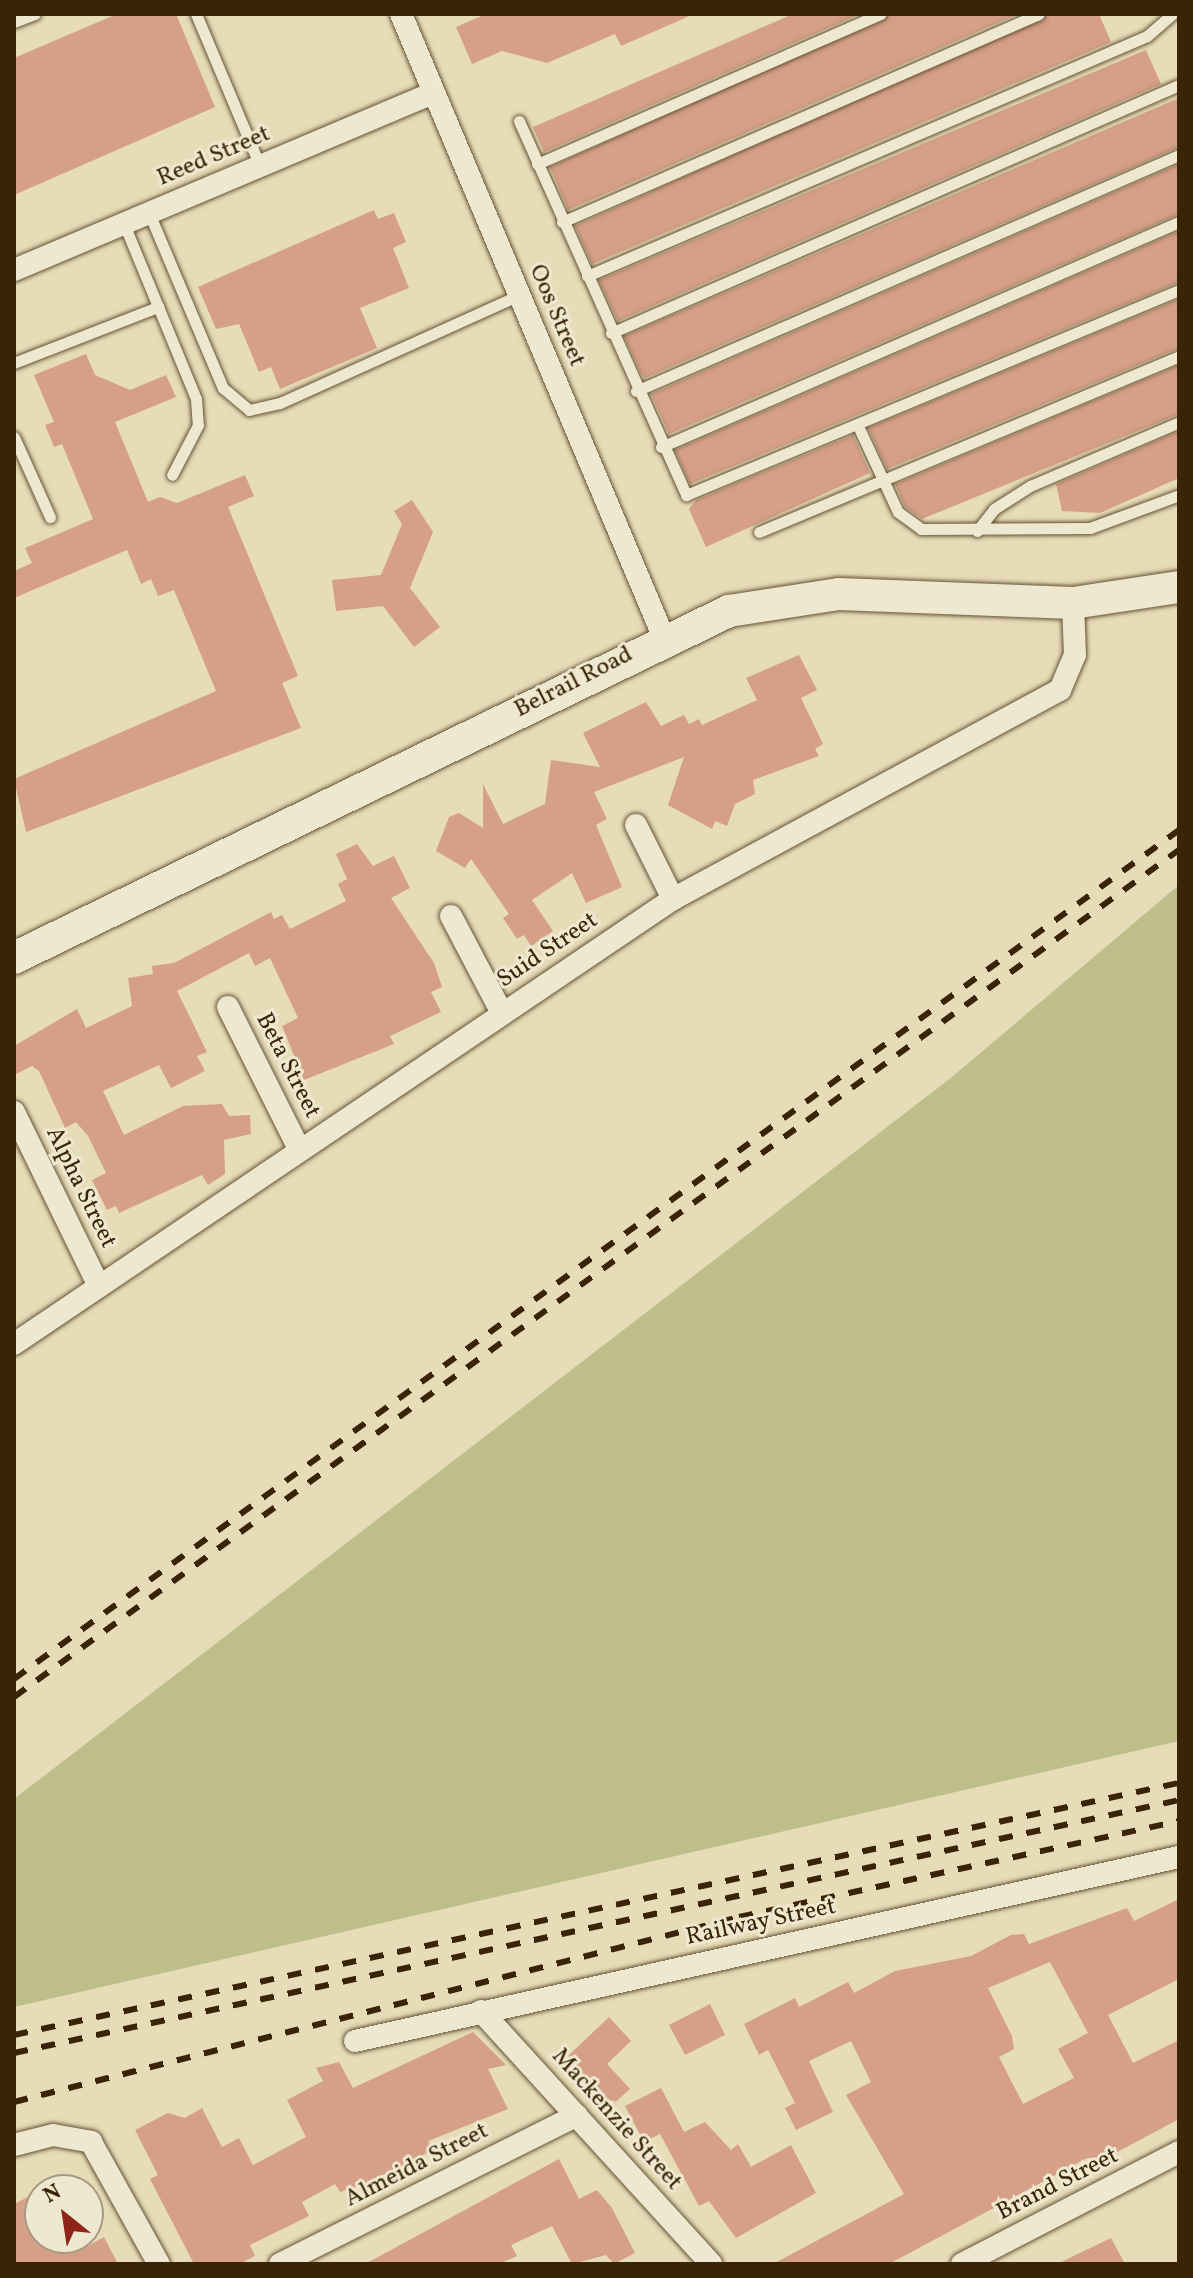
<!DOCTYPE html>
<html>
<head>
<meta charset="utf-8">
<style>
	body { margin:0 }
	#map { position:relative; width:1193px; height:2278px; overflow:hidden; background:#e7dcb8; font-family:Vollkorn,serif }
	div>[style] { position:absolute }
	.green>* { inset:0; background:#bdbe8a }
	.building>* { inset:0; background:#d59f88 }
	.roads { filter:drop-shadow(0 0 2px #655234) drop-shadow(0 0 2px #655234) }
	.lane>* { height:11px; margin:-5.5px; padding:0 5.5px; transform-origin:5.5px; border-radius:5.5px; background:#efe8d1 }
	.street>* { height:22px; margin:-11px; padding:0 11px; transform-origin:11px; border-radius:11px; background:#efe8d1 }
	.secondary>* { height:32px; margin:-16px; padding:0 16px; transform-origin:16px; border-radius:16px; background:#efe8d1 }
	.rail>* { height:6px; margin-top:-3px; transform-origin:0; background:repeating-linear-gradient(90deg,#3a2408 0 14px,transparent 0 28px) }
	span { translate:-50% -50%; white-space:nowrap; text-align:center; line-height:1.15; -webkit-text-stroke:6px #efe8d1; paint-order:stroke }
	.street-label { font-size:24px; color:#3a2408 }
	.frame { position:absolute; inset:0; border:16px solid #3a2408; pointer-events:none }
	.north { position:absolute; left:24px; top:2174px; width:80px; height:80px; box-sizing:border-box; background:#efe8d1; border:2px solid #a79a81; border-radius:50%; rotate:330deg; font-size:22px; font-weight:700; line-height:32px; text-align:center; color:#3a2408 }
	.north::after { content:''; display:block; margin:auto; width:28px; height:36px; background:#8f2418; clip-path:polygon(50% 0,100% 100%,50% 72%,0 100%) }
</style>
</head>
<body>
<div id="map">
	<div class="green">
		<div style="clip-path:polygon(1179px 885px,1179px 1741px,14px 2007px,14px 1799px,952px 1077px)"></div>
	</div>
	<div class="building">
		<div style="clip-path:polygon(117px 14px,176px 14px,215px 107px,14px 195px,14px 58px)"></div>
		<div style="clip-path:polygon(486px 14px,694px 14px,621px 46px,615px 34px,547px 63px,502px 51px,472px 64px,456px 27px)"></div>
		<div style="clip-path:polygon(793px 14px,860px 14px,544px 152px,533px 127px)"></div>
		<div style="clip-path:polygon(889px 14px,1018px 14px,568px 210px,550px 167px)"></div>
		<div style="clip-path:polygon(1047px 14px,1099px 14px,1111px 42px,592px 264px,575px 226px)"></div>
		<div style="clip-path:polygon(1146px 50px,1161px 84px,618px 321px,599px 280px)"></div>
		<div style="clip-path:polygon(1179px 98px,1179px 147px,645px 378px,641px 373px,624px 336px)"></div>
		<div style="clip-path:polygon(1179px 164px,1179px 214px,669px 434px,651px 394px)"></div>
		<div style="clip-path:polygon(374px 210px,378px 219px,394px 213px,406px 242px,393px 248px,409px 288px,360px 308px,377px 348px,280px 389px,271px 367px,259px 372px,239px 324px,216px 329px,198px 287px)"></div>
		<div style="clip-path:polygon(1179px 231px,1179px 282px,690px 484px,675px 450px)"></div>
		<div style="clip-path:polygon(1179px 299px,1179px 348px,887px 469px,868px 428px)"></div>
		<div style="clip-path:polygon(86px 354px,95px 375px,130px 390px,166px 375px,176px 397px,115px 422px,148px 502px,160px 497px,177px 503px,245px 475px,254px 496px,228px 507px,298px 676px,282px 683px,301px 728px,26px 832px,14px 779px,216px 691px,174px 590px,158px 596px,151px 579px,141px 584px,127px 550px,14px 598px,14px 571px,32px 563px,25px 548px,93px 519px,62px 444px,54px 447px,45px 425px,54px 422px,34px 375px)"></div>
		<div style="clip-path:polygon(1179px 365px,1179px 414px,922px 519px,905px 507px,895px 484px)"></div>
		<div style="clip-path:polygon(1179px 431px,1179px 478px,1100px 513px,1062px 511px,1056px 484px)"></div>
		<div style="clip-path:polygon(853px 435px,870px 473px,706px 547px,689px 509px,696px 500px)"></div>
		<div style="clip-path:polygon(412px 500px,433px 532px,410px 588px,440px 627px,414px 647px,383px 606px,336px 611px,332px 580px,381px 575px,402px 524px,394px 511px)"></div>
		<div style="clip-path:polygon(799px 655px,817px 690px,801px 698px,823px 744px,815px 749px,819px 756px,753px 780px,755px 794px,735px 804px,727px 826px,715px 821px,712px 829px,668px 805px,684px 757px,594px 792px,607px 819px,596px 825px,622px 887px,586px 903px,572px 873px,532px 900px,553px 931px,531px 946px,524px 935px,517px 939px,503px 918px,509px 914px,471px 859px,465px 868px,436px 851px,449px 817px,459px 813px,483px 828px,483px 784px,503px 824px,545px 804px,551px 760px,600px 767px,583px 733px,646px 702px,661px 726px,684px 715px,689px 724px,699px 719px,702px 725px,757px 700px,746px 678px)"></div>
		<div style="clip-path:polygon(357px 844px,373px 866px,394px 856px,410px 888px,391px 898px,434px 963px,442px 987px,431px 992px,441px 1012px,390px 1036px,394px 1044px,304px 1080px,282px 1026px,298px 1018px,270px 958px,255px 966px,249px 953px,177px 991px,207px 1052px,197px 1056px,205px 1071px,171px 1088px,159px 1065px,103px 1091px,124px 1135px,183px 1106px,222px 1104px,229px 1116px,250px 1115px,251px 1134px,224px 1140px,225px 1174px,208px 1185px,202px 1175px,119px 1213px,116px 1206px,107px 1210px,92px 1180px,106px 1173px,88px 1136px,76px 1122px,65px 1128px,39px 1071px,32px 1066px,14px 1075px,14px 1046px,77px 1009px,86px 1028px,132px 1006px,128px 978px,153px 974px,152px 966px,174px 963px,271px 912px,274px 919px,282px 915px,290px 929px,346px 901px,338px 884px,347px 879px,336px 854px)"></div>
		<div style="clip-path:polygon(evenodd,1179px 1899px,1179px 1979px,1108px 2015px,1133px 2063px,1179px 2040px,1179px 2119px,1106px 2158px,1087px 2158px,889px 2264px,773px 2264px,904px 2194px,846px 2095px,871px 2082px,851px 2041px,809px 2061px,833px 2112px,796px 2130px,785px 2108px,795px 2103px,768px 2050px,759px 2055px,744px 2024px,795px 1998px,799px 2007px,848px 1982px,854px 1993px,895px 1971px,971px 1956px,1011px 1935px,1024px 1934px,1029px 1944px,1127px 1908px,1134px 1921px,1179px 1899px,1050px 1962px,1088px 2033px,1058px 2049px,1074px 2078px,1023px 2104px,999px 2057px,1014px 2049px,1012px 2036px,988px 1988px,1050px 1962px)"></div>
		<div style="clip-path:polygon(710px 2004px,725px 2035px,685px 2055px,669px 2025px)"></div>
		<div style="clip-path:polygon(609px 2017px,631px 2041px,607px 2064px,630px 2089px,612px 2105px,567px 2057px)"></div>
		<div style="clip-path:polygon(473px 2032px,506px 2065px,488px 2069px,508px 2109px,428px 2141px,433px 2150px,363px 2185px,340px 2192px,335px 2184px,302px 2202px,309px 2216px,250px 2245px,255px 2256px,239px 2264px,194px 2264px,150px 2179px,158px 2175px,135px 2130px,168px 2113px,185px 2118px,202px 2108px,222px 2147px,239px 2138px,253px 2165px,306px 2137px,287px 2100px,323px 2081px,316px 2068px,339px 2062px,353px 2088px)"></div>
		<div style="clip-path:polygon(661px 2088px,684px 2132px,705px 2122px,731px 2150px,738px 2144px,751px 2167px,791px 2145px,816px 2193px,736px 2238px,709px 2201px,699px 2206px,660px 2134px,644px 2142px,625px 2106px)"></div>
		<div style="clip-path:polygon(559px 2159px,579px 2199px,597px 2190px,612px 2208px,635px 2253px,614px 2264px,606px 2255px,572px 2264px,552px 2226px,511px 2245px,517px 2256px,499px 2264px,365px 2264px)"></div>
		<div style="clip-path:polygon(40px 2191px,40px 2238px,82px 2238px,86px 2247px,104px 2237px,118px 2264px,14px 2264px,14px 2204px)"></div>
		<div style="clip-path:polygon(1111px 2238px,1125px 2264px,1057px 2264px)"></div>
	</div>
	<div class="roads">
		<div class="lane">
			<div style="left:196px;top:14px;width:165px;rotate:67.2deg"></div>
			<div style="left:14px;top:22px;width:22px;rotate:-21deg"></div>
			<div style="left:519px;top:121px;width:410px;rotate:65.9deg"></div>
			<div style="left:686px;top:495px;width:534px;rotate:-22.58deg"></div>
			<div style="left:537px;top:164px;width:375px;rotate:-23.6deg"></div>
			<div style="left:149px;top:213px;width:190px;rotate:67.1deg"></div>
			<div style="left:223px;top:388px;width:34px;rotate:40deg"></div>
			<div style="left:249px;top:410px;width:32px;rotate:-13deg"></div>
			<div style="left:280px;top:403px;width:262px;rotate:-24.3deg"></div>
			<div style="left:562px;top:222px;width:520px;rotate:-23.56deg"></div>
			<div style="left:124px;top:224px;width:189px;rotate:67.6deg"></div>
			<div style="left:196px;top:399px;width:26px;rotate:86deg"></div>
			<div style="left:198px;top:425px;width:56px;rotate:117.5deg"></div>
			<div style="left:587px;top:276px;width:609px;rotate:-23.2deg"></div>
			<div style="left:1147px;top:36px;width:33px;rotate:-41deg"></div>
			<div style="left:611px;top:333px;width:620px;rotate:-23.59deg"></div>
			<div style="left:14px;top:363px;width:155px;rotate:-21.3deg"></div>
			<div style="left:636px;top:391px;width:592px;rotate:-23.49deg"></div>
			<div style="left:858px;top:426px;width:95px;rotate:65.1deg"></div>
			<div style="left:898px;top:512px;width:29px;rotate:36deg"></div>
			<div style="left:921px;top:529px;width:169px;rotate:-0.3deg"></div>
			<div style="left:1090px;top:528px;width:95px;rotate:-20.3deg"></div>
			<div style="left:14px;top:437px;width:88px;rotate:65.8deg"></div>
			<div style="left:661px;top:447px;width:565px;rotate:-23.48deg"></div>
			<div style="left:977px;top:531px;width:28px;rotate:-52deg"></div>
			<div style="left:994px;top:509px;width:43px;rotate:-32.6deg"></div>
			<div style="left:1030px;top:486px;width:162px;rotate:-23.2deg"></div>
			<div style="left:759px;top:532px;width:455px;rotate:-22.7deg"></div>
		</div>
		<div class="street">
			<div style="left:401px;top:14px;width:677px;rotate:67.15deg"></div>
			<div style="left:14px;top:270px;width:455px;rotate:-22.9deg"></div>
			<div style="left:636px;top:825px;width:83px;rotate:63.4deg"></div>
			<div style="left:451px;top:916px;width:110px;rotate:62.3deg"></div>
			<div style="left:228px;top:1007px;width:159px;rotate:63.4deg"></div>
			<div style="left:14px;top:1112px;width:194px;rotate:64deg"></div>
			<div style="left:14px;top:1344px;width:795px;rotate:-34.03deg"></div>
			<div style="left:673px;top:899px;width:440px;rotate:-28.4deg"></div>
			<div style="left:1060px;top:690px;width:38px;rotate:-67deg"></div>
			<div style="left:1075px;top:655px;width:52px;rotate:-92.2deg"></div>
			<div style="left:481px;top:2011px;width:342px;rotate:47.7deg"></div>
			<div style="left:355px;top:2041px;width:844px;rotate:-12.59deg"></div>
			<div style="left:14px;top:2145px;width:40px;rotate:-14.4deg"></div>
			<div style="left:53px;top:2135px;width:39px;rotate:10deg"></div>
			<div style="left:91px;top:2142px;width:140px;rotate:60.9deg"></div>
			<div style="left:280px;top:2264px;width:332px;rotate:-26.6deg"></div>
			<div style="left:962px;top:2264px;width:244px;rotate:-27.3deg"></div>
		</div>
		<div class="secondary">
			<div style="left:14px;top:958px;width:795px;rotate:-25.89deg"></div>
			<div style="left:729px;top:611px;width:111px;rotate:-8.8deg"></div>
			<div style="left:839px;top:594px;width:234px;rotate:2.2deg"></div>
			<div style="left:1073px;top:603px;width:107px;rotate:-8.6deg"></div>
		</div>
	</div>
	<div class="rail">
		<div style="left:14px;top:1679px;width:1442px;rotate:-36.08deg"></div>
		<div style="left:14px;top:1697px;width:1440px;rotate:-36.02deg"></div>
		<div style="left:14px;top:2035px;width:1192px;rotate:-12.21deg"></div>
		<div style="left:14px;top:2053px;width:1192px;rotate:-12.25deg"></div>
		<div style="left:14px;top:2102px;width:748px;rotate:-14.31deg"></div>
		<div style="left:739px;top:1917px;width:450px;rotate:-12.3deg"></div>
	</div>
	<div class="street-label">
		<span style="left:214px;top:157px;rotate:-23deg">Reed Street</span>
		<span style="left:556px;top:316px;rotate:67deg">Oos Street</span>
		<span style="left:574px;top:683px;rotate:-27deg">Belrail Road</span>
		<span style="left:548px;top:951px;rotate:-34deg">Suid Street</span>
		<span style="left:287px;top:1066px;rotate:63deg">Beta Street</span>
		<span style="left:80px;top:1188px;rotate:64deg">Alpha Street</span>
		<span style="left:761px;top:1923px;rotate:-12deg">Railway Street</span>
		<span style="left:616px;top:2120px;rotate:48deg">Mackenzie Street</span>
		<span style="left:417px;top:2166px;rotate:-27deg">Almeida Street</span>
		<span style="left:1058px;top:2185px;rotate:-27deg">Brand Street</span>
	</div>
	<div class="frame"></div>
	<div class="north">N</div>
</div>
</body>
</html>
